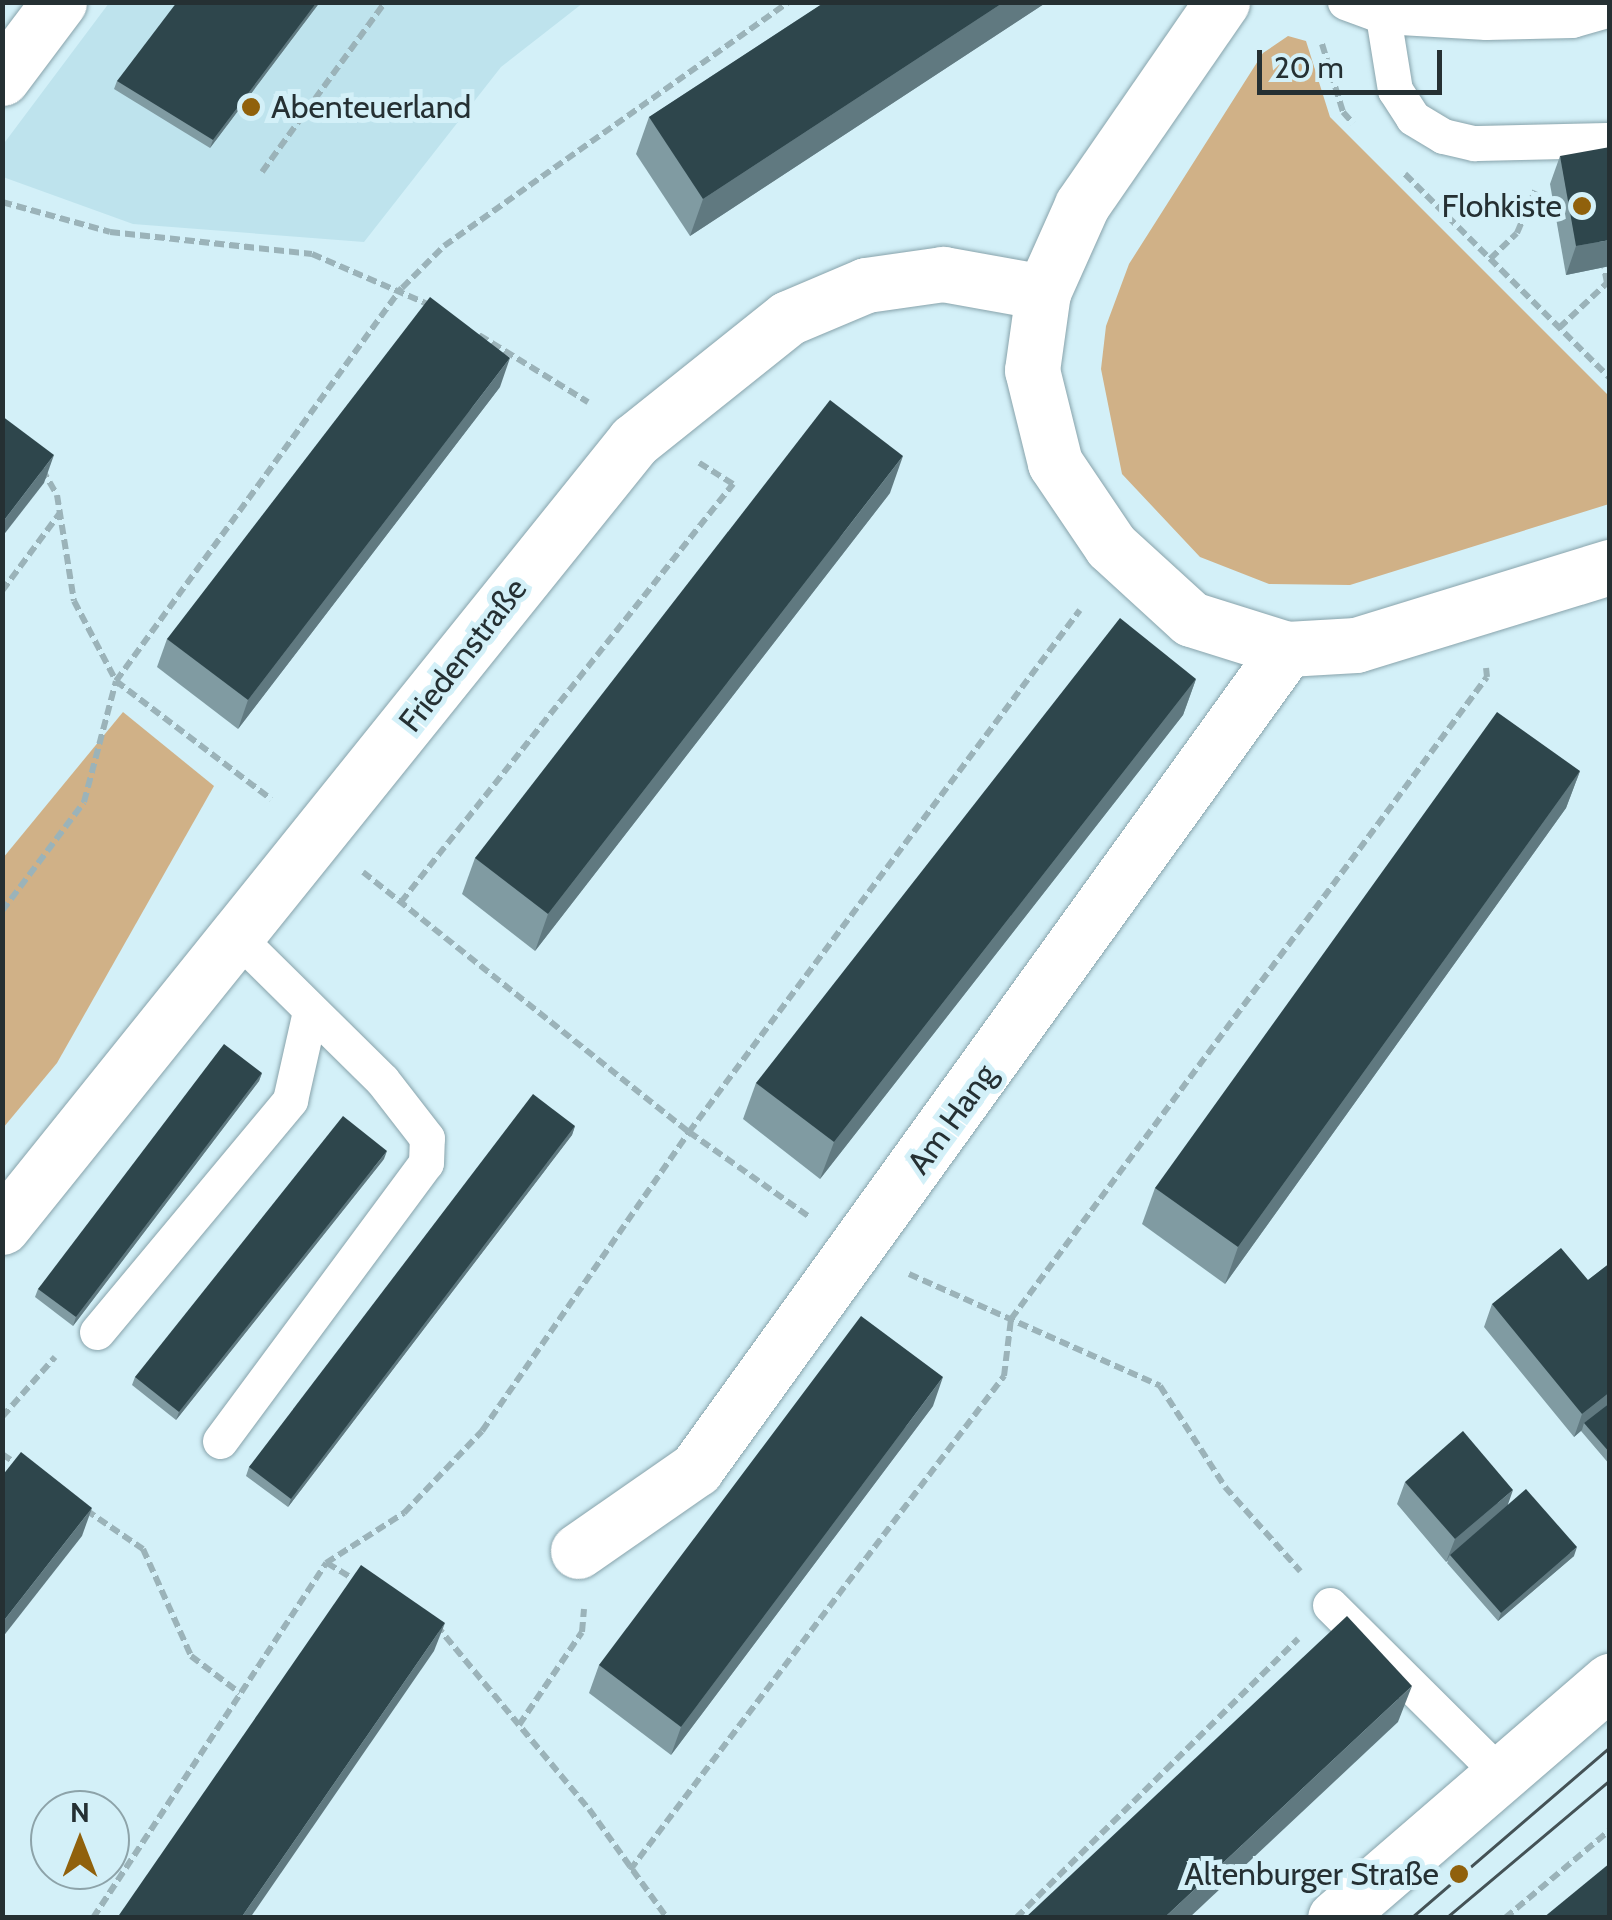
<!DOCTYPE html>
<html>
<head>
<meta charset="utf-8">
<style>
	body { margin:0 }
	#map { position:relative; width:1612px; height:1920px; overflow:hidden; background:#d3f0f8; font-family:Cabin,sans-serif }
	div>[style] { position:absolute }
	.built>* { inset:0; background:#bee3ed }
	.green>* { inset:0; background:#d0b187 }
	.path>* { height:6px; margin-top:-3px; transform-origin:0; background:repeating-linear-gradient(90deg,#9bb3b9 0 10px,transparent 0 15px) }
	.roads { filter:drop-shadow(0 0 2px #88a3ab) drop-shadow(0 0 2px #88a3ab) }
	.service>* { height:35px; margin:-17.5px; padding:0 17.5px; transform-origin:17.5px; border-radius:17.5px; background:#fff }
	.minor>* { height:55px; margin:-27.5px; padding:0 27.5px; transform-origin:27.5px; border-radius:27.5px; background:#fff }
	.tertiary>* { height:55px; margin:-27.5px; padding:0 27.5px; transform-origin:27.5px; border-radius:27.5px; background:#fff }
	.tram>* { height:2.5px; margin:-1.25px; padding:0 1.25px; transform-origin:1.25px; border-radius:1.25px; background:#445256 }
	.wall>* { inset:0; background:#809ba2 }
	.shaded-wall>* { inset:0; background:#607980 }
	.building>* { inset:0; background:#2e464c }
	.dots>* { width:28px; height:28px; translate:-50% -50%; box-sizing:border-box; border:5px solid #d3f0f8; border-radius:50% }
	span { translate:-50% -50%; white-space:nowrap; text-align:center; line-height:1.15; -webkit-text-stroke:10px #d3f0f8; paint-order:stroke }
	.poi-label { font-size:32px; color:#253033 }
	.left { translate:0 -50%; text-align:left }
	.right { translate:-100% -50%; text-align:right }
	.street-label { font-size:32px; color:#253033 }
	.frame { position:absolute; inset:0; border:5px solid #253033; pointer-events:none }
	.north { position:absolute; left:30px; top:1790px; width:100px; height:100px; box-sizing:border-box; background:#d3f0f8; border:2px solid #8da3a9; border-radius:50%; rotate:0deg; font-size:28px; font-weight:700; line-height:40px; text-align:center; color:#253033 }
	.north::after { content:''; display:block; margin:auto; width:35px; height:45px; background:#90610c; clip-path:polygon(50% 0,100% 100%,50% 72%,0 100%) }
	.scale { position:absolute; left:1257px; top:50px; width:185px; height:45px; box-sizing:border-box; border:5px solid #253033; border-top:0; padding-left:12px; font-size:30px; line-height:35px; white-space:nowrap; color:#253033; -webkit-text-stroke:8px #d3f0f8; paint-order:stroke }
</style>
</head>
<body>
<div id="map">
	<div class="built">
		<div style="clip-path:polygon(109px 3px,583px 3px,501px 67px,364px 242px,133px 224px,3px 177px,2px 146px)"></div>
	</div>
	<div class="green">
		<div style="clip-path:polygon(1288px 36px,1306px 41px,1330px 117px,1609px 396px,1609px 504px,1350px 585px,1269px 584px,1200px 557px,1122px 474px,1101px 369px,1106px 326px,1129px 264px,1263px 53px)"></div>
		<div style="clip-path:polygon(123px 712px,214px 786px,57px 1063px,3px 1128px,3px 858px)"></div>
	</div>
	<div class="path">
		<div style="left:1322px;top:44px;width:71px;rotate:72.8deg"></div>
		<div style="left:1343px;top:112px;width:15px;rotate:48deg"></div>
		<div style="left:262px;top:172px;width:210px;rotate:-54.1deg"></div>
		<div style="left:1405px;top:174px;width:289px;rotate:44.9deg"></div>
		<div style="left:2px;top:202px;width:112px;rotate:15.5deg"></div>
		<div style="left:110px;top:232px;width:203px;rotate:6.2deg"></div>
		<div style="left:312px;top:254px;width:129px;rotate:23.4deg"></div>
		<div style="left:1490px;top:259px;width:37px;rotate:-44deg"></div>
		<div style="left:1517px;top:233px;width:46px;rotate:-66.8deg"></div>
		<div style="left:1559px;top:328px;width:66px;rotate:-43.2deg"></div>
		<div style="left:1607px;top:283px;width:15px;rotate:-101deg"></div>
		<div style="left:479px;top:335px;width:128px;rotate:31.6deg"></div>
		<div style="left:42px;top:469px;width:30px;rotate:60deg"></div>
		<div style="left:57px;top:495px;width:107px;rotate:80.9deg"></div>
		<div style="left:74px;top:601px;width:90px;rotate:62.3deg"></div>
		<div style="left:116px;top:681px;width:195px;rotate:37.3deg"></div>
		<div style="left:2px;top:591px;width:97px;rotate:-53.4deg"></div>
		<div style="left:363px;top:872px;width:417px;rotate:38.6deg"></div>
		<div style="left:689px;top:1132px;width:146px;rotate:35.2deg"></div>
		<div style="left:401px;top:902px;width:534px;rotate:-51.54deg"></div>
		<div style="left:733px;top:484px;width:40px;rotate:-148deg"></div>
		<div style="left:2px;top:911px;width:136px;rotate:-53deg"></div>
		<div style="left:84px;top:802px;width:125px;rotate:-75.2deg"></div>
		<div style="left:116px;top:681px;width:486px;rotate:-54deg"></div>
		<div style="left:402px;top:288px;width:59px;rotate:-45deg"></div>
		<div style="left:444px;top:246px;width:422px;rotate:-35.3deg"></div>
		<div style="left:909px;top:1274px;width:275px;rotate:24deg"></div>
		<div style="left:1160px;top:1386px;width:120px;rotate:57.2deg"></div>
		<div style="left:1225px;top:1487px;width:113px;rotate:48.2deg"></div>
		<div style="left:2px;top:1417px;width:80px;rotate:-48.5deg"></div>
		<div style="left:2px;top:1454px;width:18px;rotate:34deg"></div>
		<div style="left:86px;top:1510px;width:69px;rotate:34.4deg"></div>
		<div style="left:143px;top:1549px;width:117px;rotate:65.8deg"></div>
		<div style="left:191px;top:1656px;width:61px;rotate:37.1deg"></div>
		<div style="left:327px;top:1563px;width:37px;rotate:31deg"></div>
		<div style="left:436px;top:1625px;width:239px;rotate:50.3deg"></div>
		<div style="left:589px;top:1809px;width:134px;rotate:54.4deg"></div>
		<div style="left:519px;top:1725px;width:112px;rotate:-55.9deg"></div>
		<div style="left:582px;top:1632px;width:23px;rotate:-85deg"></div>
		<div style="left:630px;top:1870px;width:620px;rotate:-52.87deg"></div>
		<div style="left:1004px;top:1376px;width:57px;rotate:-83deg"></div>
		<div style="left:1011px;top:1319px;width:799px;rotate:-53.45deg"></div>
		<div style="left:1487px;top:677px;width:9px;rotate:-96deg"></div>
		<div style="left:93px;top:1918px;width:425px;rotate:-56.7deg"></div>
		<div style="left:326px;top:1563px;width:93px;rotate:-32.7deg"></div>
		<div style="left:404px;top:1513px;width:113px;rotate:-46.4deg"></div>
		<div style="left:482px;top:1431px;width:364px;rotate:-55.3deg"></div>
		<div style="left:689px;top:1132px;width:652px;rotate:-53.17deg"></div>
		<div style="left:1016px;top:1918px;width:397px;rotate:-44.7deg"></div>
		<div style="left:1505px;top:1918px;width:137px;rotate:-40deg"></div>
	</div>
	<div class="roads">
		<div class="service">
			<div style="left:1345px;top:2px;width:40px;rotate:20.2deg"></div>
			<div style="left:1383px;top:16px;width:103px;rotate:3.3deg"></div>
			<div style="left:1486px;top:22px;width:86px;rotate:-1.3deg"></div>
			<div style="left:1572px;top:20px;width:40px;rotate:-16deg"></div>
			<div style="left:1383px;top:16px;width:75px;rotate:80.8deg"></div>
			<div style="left:1395px;top:90px;width:33px;rotate:57deg"></div>
			<div style="left:1413px;top:118px;width:35px;rotate:31deg"></div>
			<div style="left:1443px;top:136px;width:32px;rotate:13deg"></div>
			<div style="left:1474px;top:143px;width:136px;rotate:-1.3deg"></div>
			<div style="left:97px;top:1332px;width:302px;rotate:-50.2deg"></div>
			<div style="left:290px;top:1100px;width:91px;rotate:-77.3deg"></div>
			<div style="left:220px;top:1441px;width:346px;rotate:-53.5deg"></div>
			<div style="left:426px;top:1163px;width:25px;rotate:-88deg"></div>
			<div style="left:427px;top:1138px;width:73px;rotate:-127.8deg"></div>
			<div style="left:382px;top:1080px;width:205px;rotate:-135.4deg"></div>
			<div style="left:1330px;top:1605px;width:237px;rotate:44.8deg"></div>
		</div>
		<div class="minor">
			<div style="left:1222px;top:2px;width:247px;rotate:124.6deg"></div>
			<div style="left:1082px;top:205px;width:95px;rotate:114.1deg"></div>
			<div style="left:1043px;top:292px;width:79px;rotate:98deg"></div>
			<div style="left:1032px;top:370px;width:96px;rotate:76.1deg"></div>
			<div style="left:1055px;top:463px;width:100px;rotate:56deg"></div>
			<div style="left:1111px;top:546px;width:108px;rotate:42.4deg"></div>
			<div style="left:1191px;top:619px;width:101px;rotate:17.4deg"></div>
			<div style="left:1287px;top:649px;width:69px;rotate:-3.3deg"></div>
			<div style="left:1356px;top:645px;width:266px;rotate:-17.1deg"></div>
			<div style="left:2px;top:78px;width:95px;rotate:-53.1deg"></div>
			<div style="left:2px;top:1227px;width:1009px;rotate:-51.2deg"></div>
			<div style="left:634px;top:441px;width:197px;rotate:-38.6deg"></div>
			<div style="left:788px;top:318px;width:85px;rotate:-22.9deg"></div>
			<div style="left:866px;top:285px;width:78px;rotate:-8.1deg"></div>
			<div style="left:943px;top:274px;width:102px;rotate:10.2deg"></div>
			<div style="left:578px;top:1551px;width:144px;rotate:-34.8deg"></div>
			<div style="left:696px;top:1469px;width:1011px;rotate:-54.22deg"></div>
		</div>
		<div class="tertiary">
			<div style="left:1335px;top:1918px;width:363px;rotate:-40.8deg"></div>
		</div>
	</div>
	<div class="tram">
		<div style="left:1411px;top:1918px;width:262px;rotate:-40.7deg"></div>
		<div style="left:1446px;top:1918px;width:214px;rotate:-40.1deg"></div>
	</div>
	<div class="wall">
		<div style="clip-path:polygon(320px 2px,210px 148px,114px 89px,117px 81px)"></div>
		<div style="clip-path:polygon(825px 2px,1047px 2px,690px 236px,636px 154px,649px 117px)"></div>
		<div style="clip-path:polygon(1560px 156px,1610px 266px,1566px 275px,1550px 184px)"></div>
		<div style="clip-path:polygon(500px 387px,238px 729px,157px 667px,167px 639px)"></div>
		<div style="clip-path:polygon(890px 493px,535px 951px,462px 894px,475px 858px)"></div>
		<div style="clip-path:polygon(1196px 679px,1183px 715px,820px 1179px,743px 1119px,756px 1083px)"></div>
		<div style="clip-path:polygon(1580px 771px,1566px 808px,1225px 1284px,1142px 1224px,1155px 1188px)"></div>
		<div style="clip-path:polygon(262px 1073px,259px 1081px,73px 1326px,35px 1297px,38px 1289px)"></div>
		<div style="clip-path:polygon(575px 1126px,572px 1135px,288px 1507px,246px 1476px,249px 1467px)"></div>
		<div style="clip-path:polygon(384px 1159px,176px 1420px,132px 1385px,135px 1377px)"></div>
		<div style="clip-path:polygon(1610px 1263px,1610px 1465px,1581px 1431px,1582px 1430px,1574px 1437px,1484px 1327px,1492px 1304px,1588px 1280px)"></div>
		<div style="clip-path:polygon(933px 1406px,671px 1755px,589px 1693px,599px 1665px)"></div>
		<div style="clip-path:polygon(1405px 1482px,1508px 1505px,1574px 1556px,1498px 1621px,1447px 1563px,1448px 1561px,1446px 1562px,1397px 1504px)"></div>
	</div>
	<div class="shaded-wall">
		<div style="clip-path:polygon(317px 2px,320px 2px,210px 148px,213px 140px)"></div>
		<div style="clip-path:polygon(1004px 2px,1047px 2px,690px 236px,703px 199px)"></div>
		<div style="clip-path:polygon(1610px 240px,1610px 266px,1566px 275px,1576px 246px)"></div>
		<div style="clip-path:polygon(510px 358px,500px 387px,238px 729px,248px 700px)"></div>
		<div style="clip-path:polygon(54px 455px,44px 483px,2px 537px,2px 523px)"></div>
		<div style="clip-path:polygon(903px 456px,890px 493px,535px 951px,548px 914px)"></div>
		<div style="clip-path:polygon(1196px 679px,1183px 715px,820px 1179px,834px 1142px)"></div>
		<div style="clip-path:polygon(1580px 771px,1566px 808px,1225px 1284px,1238px 1247px)"></div>
		<div style="clip-path:polygon(262px 1073px,259px 1081px,73px 1326px,76px 1317px)"></div>
		<div style="clip-path:polygon(575px 1126px,572px 1135px,288px 1507px,291px 1499px)"></div>
		<div style="clip-path:polygon(387px 1151px,384px 1159px,176px 1420px,179px 1412px)"></div>
		<div style="clip-path:polygon(943px 1377px,933px 1406px,671px 1755px,681px 1727px)"></div>
		<div style="clip-path:polygon(1610px 1392px,1610px 1408px,1584px 1423px,1582px 1430px,1574px 1437px,1582px 1414px)"></div>
		<div style="clip-path:polygon(1513px 1490px,1505px 1513px,1450px 1555px,1446px 1562px,1455px 1539px)"></div>
		<div style="clip-path:polygon(92px 1508px,82px 1536px,2px 1638px,2px 1623px)"></div>
		<div style="clip-path:polygon(1577px 1547px,1574px 1556px,1498px 1621px,1501px 1613px)"></div>
		<div style="clip-path:polygon(445px 1623px,434px 1651px,250px 1918px,241px 1918px)"></div>
		<div style="clip-path:polygon(1412px 1686px,1398px 1722px,1189px 1918px,1164px 1918px)"></div>
	</div>
	<div class="building">
		<div style="clip-path:polygon(177px 2px,317px 2px,213px 140px,117px 81px)"></div>
		<div style="clip-path:polygon(825px 2px,1004px 2px,703px 199px,649px 117px)"></div>
		<div style="clip-path:polygon(1610px 147px,1610px 240px,1576px 246px,1560px 156px)"></div>
		<div style="clip-path:polygon(430px 297px,510px 358px,248px 700px,167px 639px)"></div>
		<div style="clip-path:polygon(830px 400px,903px 456px,548px 914px,475px 858px)"></div>
		<div style="clip-path:polygon(2px 416px,54px 455px,2px 523px)"></div>
		<div style="clip-path:polygon(1120px 618px,1196px 679px,834px 1142px,756px 1083px)"></div>
		<div style="clip-path:polygon(1497px 712px,1580px 771px,1238px 1247px,1155px 1188px)"></div>
		<div style="clip-path:polygon(224px 1044px,262px 1073px,76px 1317px,38px 1289px)"></div>
		<div style="clip-path:polygon(533px 1094px,575px 1126px,291px 1499px,249px 1467px)"></div>
		<div style="clip-path:polygon(343px 1116px,387px 1151px,179px 1412px,135px 1377px)"></div>
		<div style="clip-path:polygon(1561px 1248px,1588px 1280px,1610px 1263px,1610px 1392px,1582px 1414px,1492px 1304px)"></div>
		<div style="clip-path:polygon(861px 1316px,943px 1377px,681px 1727px,599px 1665px)"></div>
		<div style="clip-path:polygon(1610px 1403px,1610px 1453px,1584px 1423px)"></div>
		<div style="clip-path:polygon(1463px 1431px,1513px 1490px,1455px 1539px,1405px 1482px)"></div>
		<div style="clip-path:polygon(21px 1452px,92px 1508px,2px 1623px,2px 1476px)"></div>
		<div style="clip-path:polygon(1526px 1489px,1577px 1547px,1501px 1613px,1450px 1555px)"></div>
		<div style="clip-path:polygon(361px 1565px,445px 1623px,241px 1918px,117px 1918px)"></div>
		<div style="clip-path:polygon(1347px 1616px,1412px 1686px,1164px 1918px,1025px 1918px)"></div>
		<div style="clip-path:polygon(1610px 1863px,1610px 1918px,1543px 1918px)"></div>
	</div>
	<div class="dots">
		<div style="left:251px;top:107px;background:#90610c"></div>
		<div style="left:1582px;top:206px;background:#90610c"></div>
		<div style="left:1459px;top:1874px;background:#90610c"></div>
	</div>
	<div class="poi-label">
		<span class="left" style="left:271px;top:107px">Abenteuerland</span>
		<span class="right" style="left:1562px;top:206px">Flohkiste</span>
		<span class="right" style="left:1439px;top:1874px">Altenburger Straße</span>
	</div>
	<div class="street-label">
		<span style="left:463px;top:655px;rotate:-52deg">Friedenstraße</span>
		<span style="left:952px;top:1119px;rotate:-54deg">Am Hang</span>
	</div>
	<div class="frame"></div>
	<div class="north">N</div>
	<div class="scale">20 m</div>
</div>
</body>
</html>
